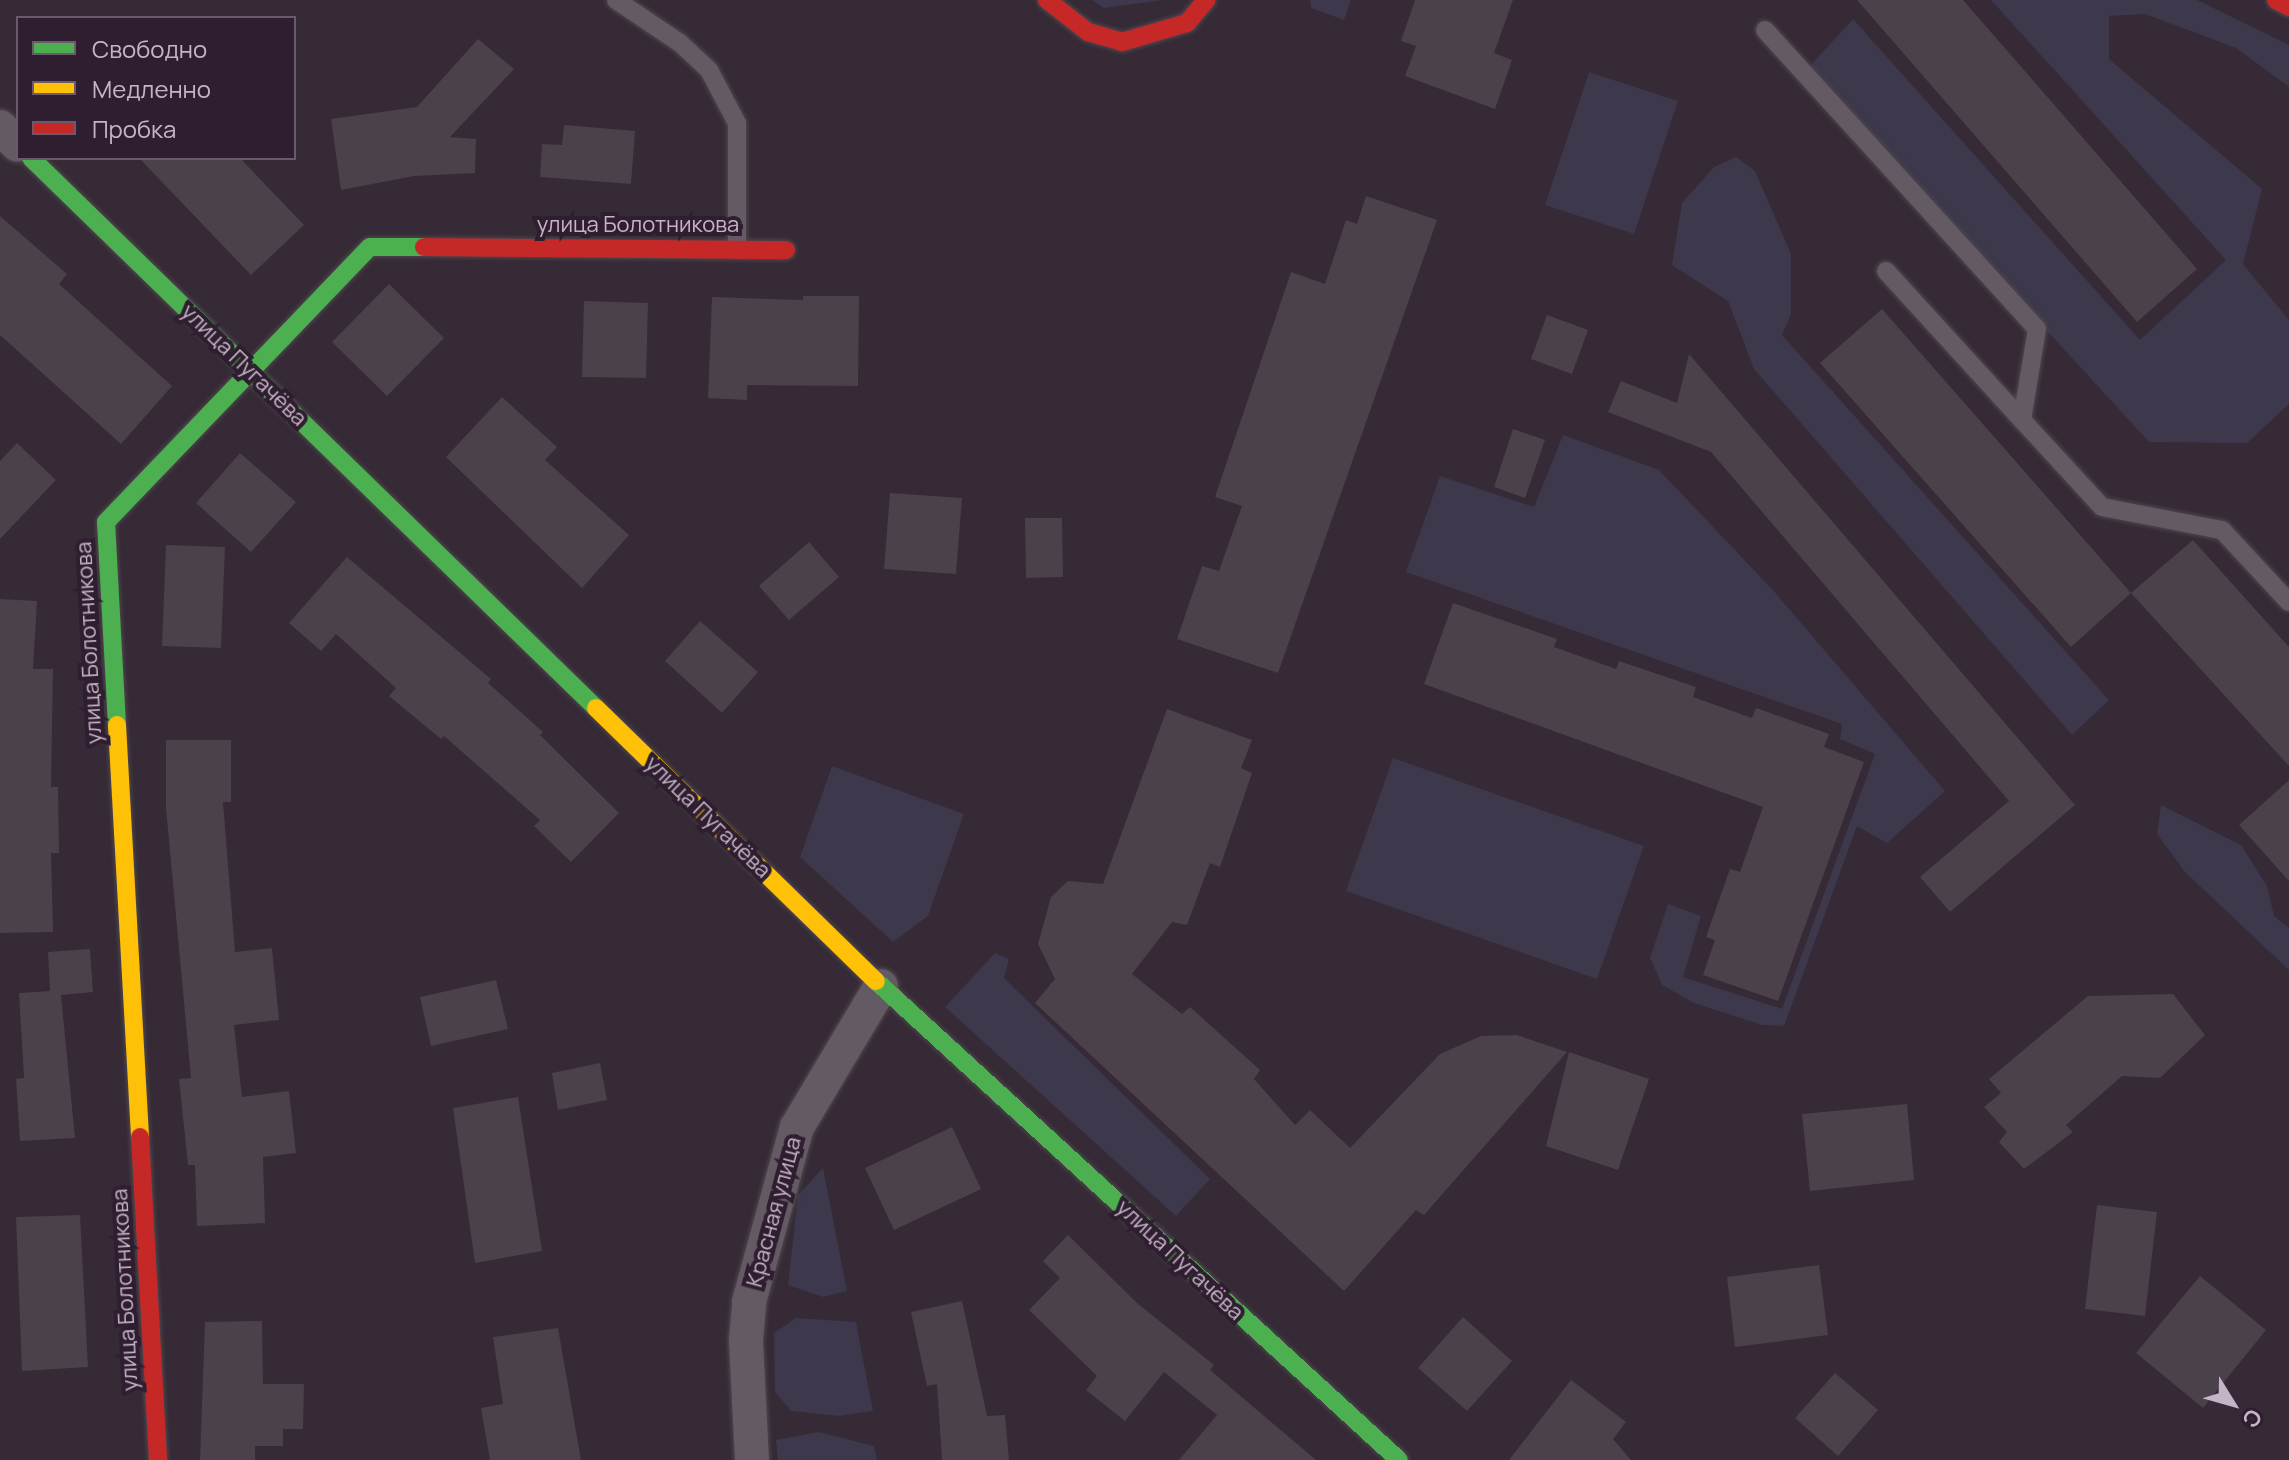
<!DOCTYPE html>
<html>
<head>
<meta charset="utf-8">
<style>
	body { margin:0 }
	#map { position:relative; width:2289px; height:1460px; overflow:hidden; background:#352a35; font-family:Manrope,sans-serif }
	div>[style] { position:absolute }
	.green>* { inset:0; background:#3d384b }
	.building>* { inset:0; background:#4a414b }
	.roads { filter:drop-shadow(0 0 2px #4e464e) drop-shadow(0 0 2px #4e464e) }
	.lane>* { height:18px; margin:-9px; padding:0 9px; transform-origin:9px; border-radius:9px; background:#635a63 }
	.street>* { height:34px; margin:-17px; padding:0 17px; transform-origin:17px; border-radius:17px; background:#635a63 }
	.fast>* { height:18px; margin:-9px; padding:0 9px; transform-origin:9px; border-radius:9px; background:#4caf50 }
	.slow>* { height:18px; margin:-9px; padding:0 9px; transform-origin:9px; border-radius:9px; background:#ffc107 }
	.jam>* { height:18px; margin:-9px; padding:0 9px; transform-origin:9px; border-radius:9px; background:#c62828 }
	span { translate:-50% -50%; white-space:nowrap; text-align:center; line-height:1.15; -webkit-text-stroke:8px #2e1e2f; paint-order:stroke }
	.street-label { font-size:22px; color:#c5b4c6 }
	.legend { position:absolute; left:16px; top:16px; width:280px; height:144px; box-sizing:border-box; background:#2e1e2f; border:2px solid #6a5a6b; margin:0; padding:10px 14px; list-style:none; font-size:24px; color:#c5b4c6 }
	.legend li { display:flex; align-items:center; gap:16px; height:40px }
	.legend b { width:40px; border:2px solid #6a5a6b }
	.north { position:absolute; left:2193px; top:1364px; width:80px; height:80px; -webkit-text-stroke:6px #2e1e2f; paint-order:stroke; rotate:127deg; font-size:22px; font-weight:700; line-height:32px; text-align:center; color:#c5b4c6 }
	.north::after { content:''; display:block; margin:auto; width:28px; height:36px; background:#c5b4c6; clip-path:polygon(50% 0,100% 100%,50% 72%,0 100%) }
</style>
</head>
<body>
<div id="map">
	<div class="green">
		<div style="clip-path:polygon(1092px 0,1164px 0,1104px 8px)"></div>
		<div style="clip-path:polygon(1310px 0,1351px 0,1344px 20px,1311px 8px)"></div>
		<div style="clip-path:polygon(1991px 0,2197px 0,2289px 45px,2289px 87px,2236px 48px,2145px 14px,2109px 16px,2109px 59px,2262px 189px,2243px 264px,2289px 320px,2289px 404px,2247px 443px,2149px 442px,1807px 69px,1853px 19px,2140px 340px,2226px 260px)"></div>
		<div style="clip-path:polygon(1589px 72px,1678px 101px,1634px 234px,1545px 205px)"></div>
		<div style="clip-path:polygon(1736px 157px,1755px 171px,1791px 254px,1791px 314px,1782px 335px,2109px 700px,2072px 735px,1754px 369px,1728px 301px,1672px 265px,1682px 203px,1714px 167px)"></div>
		<div style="clip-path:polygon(1563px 435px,1659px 470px,1772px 589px,1945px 791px,1887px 843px,1857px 826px,1784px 1026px,1762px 1025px,1694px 1003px,1662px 985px,1650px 958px,1668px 904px,1701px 916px,1683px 977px,1782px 1009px,1875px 754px,1840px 739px,1842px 724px,1406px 572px,1440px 476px,1534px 507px)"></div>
		<div style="clip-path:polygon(1393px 758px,1644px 846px,1597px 979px,1346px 891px)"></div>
		<div style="clip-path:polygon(832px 766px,964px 814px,928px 916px,893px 942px,800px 857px)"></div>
		<div style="clip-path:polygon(2161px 805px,2241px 845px,2267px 886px,2274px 916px,2289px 928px,2289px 970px,2185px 872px,2157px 834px)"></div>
		<div style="clip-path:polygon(995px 953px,1009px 959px,1004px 978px,1210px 1179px,1176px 1216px,945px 1007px)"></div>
		<div style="clip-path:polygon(823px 1168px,847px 1291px,823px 1297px,788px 1285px,798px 1195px)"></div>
		<div style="clip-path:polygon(796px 1318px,856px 1322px,873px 1411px,839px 1416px,791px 1411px,775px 1392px,774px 1333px)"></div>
		<div style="clip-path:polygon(819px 1432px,874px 1446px,877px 1460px,778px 1460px,776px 1440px)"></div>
	</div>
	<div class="building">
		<div style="clip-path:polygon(1415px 0,1513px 0,1494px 53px,1512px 60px,1495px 109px,1405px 76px,1416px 46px,1401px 41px)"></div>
		<div style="clip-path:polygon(1857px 0,1963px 0,2197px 269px,2137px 322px)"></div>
		<div style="clip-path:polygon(478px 39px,514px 69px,450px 137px,476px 139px,475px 173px,414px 176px,341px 190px,331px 119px,417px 107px)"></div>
		<div style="clip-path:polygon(564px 125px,635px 131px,631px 184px,540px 177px,542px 144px,562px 145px)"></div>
		<div style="clip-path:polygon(139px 158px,240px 158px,304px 225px,251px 275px)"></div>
		<div style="clip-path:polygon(1366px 196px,1437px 220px,1278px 673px,1177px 639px,1202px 566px,1219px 571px,1242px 506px,1215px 497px,1291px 272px,1325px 284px,1346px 220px,1357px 224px)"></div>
		<div style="clip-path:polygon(0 216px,67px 274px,59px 284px,172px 386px,121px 444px,0 335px)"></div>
		<div style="clip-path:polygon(389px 284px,444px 338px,387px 396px,332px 342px)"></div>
		<div style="clip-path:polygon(803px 296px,859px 296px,858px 386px,747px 385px,747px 400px,708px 398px,712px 297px,803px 300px)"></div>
		<div style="clip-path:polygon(584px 301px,648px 303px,646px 378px,582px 377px)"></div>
		<div style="clip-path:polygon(1882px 309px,2131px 593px,2071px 647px,1820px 363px)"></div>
		<div style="clip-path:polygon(1547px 315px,1588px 330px,1572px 374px,1531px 359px)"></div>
		<div style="clip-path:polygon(1689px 354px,2075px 805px,1950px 912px,1920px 877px,2009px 801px,1711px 452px,1608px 412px,1621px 381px,1677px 403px)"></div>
		<div style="clip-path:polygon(502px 397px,557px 447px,545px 460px,629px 535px,582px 588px,446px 457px)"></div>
		<div style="clip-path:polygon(1513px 429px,1545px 440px,1525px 498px,1494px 487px)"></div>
		<div style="clip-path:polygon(17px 443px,56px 480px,0 539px,0 461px)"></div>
		<div style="clip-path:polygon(240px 453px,296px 502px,251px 552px,196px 503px)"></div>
		<div style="clip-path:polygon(890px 493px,962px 498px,956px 574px,884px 569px)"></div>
		<div style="clip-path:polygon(1025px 518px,1062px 518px,1063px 577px,1026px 578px)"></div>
		<div style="clip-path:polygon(2193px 540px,2289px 647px,2289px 766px,2131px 593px)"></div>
		<div style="clip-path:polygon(809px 542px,839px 577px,789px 620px,759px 586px)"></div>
		<div style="clip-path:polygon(166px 545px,225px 547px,221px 648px,162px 646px)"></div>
		<div style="clip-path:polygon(347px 557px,491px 679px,488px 683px,543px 732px,540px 735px,619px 813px,571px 862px,534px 826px,540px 820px,444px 736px,441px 739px,389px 696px,396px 688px,336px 634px,321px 651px,289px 623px)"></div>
		<div style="clip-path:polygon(0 599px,37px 601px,33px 669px,53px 669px,51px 787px,58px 787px,59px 853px,51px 853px,53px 932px,0 933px)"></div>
		<div style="clip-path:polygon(1453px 603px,1557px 639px,1554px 647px,1616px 669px,1619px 661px,1696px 687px,1693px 697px,1752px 718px,1756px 708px,1829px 734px,1824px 747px,1864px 762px,1778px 1001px,1703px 975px,1715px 940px,1706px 937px,1720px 897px,1730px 869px,1740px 872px,1763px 807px,1424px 684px)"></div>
		<div style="clip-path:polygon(700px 621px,758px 672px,722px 713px,665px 661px)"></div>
		<div style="clip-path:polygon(1167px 709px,1252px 740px,1241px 768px,1252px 773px,1220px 867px,1210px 863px,1187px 925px,1172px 922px,1132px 974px,1182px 1014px,1190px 1007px,1260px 1070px,1254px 1079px,1295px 1125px,1310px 1110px,1350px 1148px,1440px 1054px,1481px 1036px,1517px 1035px,1567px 1052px,1424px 1215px,1416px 1210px,1344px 1291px,1035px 1003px,1055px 979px,1038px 944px,1051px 897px,1068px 881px,1103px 884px)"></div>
		<div style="clip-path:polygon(166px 740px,231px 740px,231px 802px,223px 802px,235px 952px,272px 948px,279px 1020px,234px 1025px,242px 1097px,289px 1091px,296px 1153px,263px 1157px,265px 1223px,197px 1226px,195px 1165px,188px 1165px,179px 1079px,191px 1078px,166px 808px)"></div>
		<div style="clip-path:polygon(2289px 780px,2289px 881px,2239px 825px)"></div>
		<div style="clip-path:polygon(90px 949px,93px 992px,61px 995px,75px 1138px,20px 1141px,16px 1079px,24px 1078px,19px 993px,50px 991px,48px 952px)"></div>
		<div style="clip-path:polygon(496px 980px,508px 1029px,431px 1046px,420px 997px)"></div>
		<div style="clip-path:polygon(2173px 994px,2205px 1035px,2160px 1078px,2122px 1076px,2066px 1125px,2073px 1132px,2024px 1169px,1999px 1142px,2007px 1132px,1984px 1107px,2001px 1093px,1989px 1079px,2088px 996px)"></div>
		<div style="clip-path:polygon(1569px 1052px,1649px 1079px,1618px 1170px,1546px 1146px)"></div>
		<div style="clip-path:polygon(600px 1063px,607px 1100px,558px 1110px,552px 1073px)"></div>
		<div style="clip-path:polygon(518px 1097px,542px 1251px,475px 1263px,453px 1108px)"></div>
		<div style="clip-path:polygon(1907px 1104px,1914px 1180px,1810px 1191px,1802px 1114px)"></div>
		<div style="clip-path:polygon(952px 1127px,981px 1189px,894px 1230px,865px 1168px)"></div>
		<div style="clip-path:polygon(2097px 1205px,2157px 1212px,2145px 1316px,2085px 1309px)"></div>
		<div style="clip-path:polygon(80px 1215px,88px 1367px,22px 1371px,16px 1217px)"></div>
		<div style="clip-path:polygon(1068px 1235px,1137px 1303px,1214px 1365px,1210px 1370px,1316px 1460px,1179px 1460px,1217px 1415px,1164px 1372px,1125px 1421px,1086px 1390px,1097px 1376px,1029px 1310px,1060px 1278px,1043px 1261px)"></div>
		<div style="clip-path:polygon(1819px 1265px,1828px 1335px,1735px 1347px,1727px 1277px)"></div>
		<div style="clip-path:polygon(2200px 1276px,2266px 1330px,2203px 1408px,2136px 1353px)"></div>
		<div style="clip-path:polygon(962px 1301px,987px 1416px,1005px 1415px,1009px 1460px,942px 1460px,937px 1384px,927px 1386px,911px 1312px)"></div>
		<div style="clip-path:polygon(1463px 1317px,1512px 1361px,1467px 1411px,1418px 1368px)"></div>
		<div style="clip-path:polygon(262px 1321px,263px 1384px,304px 1384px,303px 1429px,283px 1429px,283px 1446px,255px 1446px,255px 1460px,200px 1460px,205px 1322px)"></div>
		<div style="clip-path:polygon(558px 1328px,581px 1460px,490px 1460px,481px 1408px,503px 1404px,493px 1337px)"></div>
		<div style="clip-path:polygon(1835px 1373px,1878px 1410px,1838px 1456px,1795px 1418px)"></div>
		<div style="clip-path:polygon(1571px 1380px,1626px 1422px,1613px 1439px,1631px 1460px,1509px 1460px)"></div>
	</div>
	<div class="roads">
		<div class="lane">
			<div style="left:616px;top:0;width:77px;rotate:33.9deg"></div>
			<div style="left:680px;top:43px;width:40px;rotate:43deg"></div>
			<div style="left:709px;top:70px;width:60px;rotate:62.2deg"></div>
			<div style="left:737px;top:123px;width:127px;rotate:90deg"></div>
			<div style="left:1765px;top:30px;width:404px;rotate:47.7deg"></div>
			<div style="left:2037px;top:329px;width:92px;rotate:99.4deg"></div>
			<div style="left:2022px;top:420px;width:118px;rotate:47.4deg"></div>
			<div style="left:2102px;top:507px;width:122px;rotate:10.9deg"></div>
			<div style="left:2222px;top:530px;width:98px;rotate:47.1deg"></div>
			<div style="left:1886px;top:271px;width:202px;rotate:47.6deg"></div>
		</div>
		<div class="street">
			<div style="left:0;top:127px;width:25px;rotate:45deg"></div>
			<div style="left:752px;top:1460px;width:120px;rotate:-92.9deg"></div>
			<div style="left:746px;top:1340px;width:38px;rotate:-85deg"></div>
			<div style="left:749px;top:1302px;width:181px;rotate:-74.7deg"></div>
			<div style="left:797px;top:1127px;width:164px;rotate:-59.2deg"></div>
		</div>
		<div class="fast">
			<div style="left:31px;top:158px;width:788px;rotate:44.23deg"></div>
			<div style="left:117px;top:725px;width:203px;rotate:-93.1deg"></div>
			<div style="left:106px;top:522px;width:381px;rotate:-46.2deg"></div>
			<div style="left:370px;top:247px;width:54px"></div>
			<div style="left:876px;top:981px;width:709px;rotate:42.49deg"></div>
		</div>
		<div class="slow">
			<div style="left:596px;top:708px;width:391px;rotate:44.3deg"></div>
			<div style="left:117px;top:725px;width:413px;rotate:86.8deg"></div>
		</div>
		<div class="jam">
			<div style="left:1047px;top:0;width:52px;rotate:38deg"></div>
			<div style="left:1088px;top:32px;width:35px;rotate:16deg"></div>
			<div style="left:1122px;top:42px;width:68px;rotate:-16.3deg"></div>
			<div style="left:1187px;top:23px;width:30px;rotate:-50deg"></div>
			<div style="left:2276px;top:0;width:15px;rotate:28deg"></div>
			<div style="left:424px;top:247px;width:362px;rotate:0.5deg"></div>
			<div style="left:140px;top:1137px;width:324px;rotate:86.8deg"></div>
		</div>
	</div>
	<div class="street-label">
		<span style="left:638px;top:225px">улица Болотникова</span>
		<span style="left:244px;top:365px;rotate:44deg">улица Пугачёва</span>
		<span style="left:89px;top:643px;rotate:-93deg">улица Болотникова</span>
		<span style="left:708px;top:817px;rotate:44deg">улица Пугачёва</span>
		<span style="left:774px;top:1212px;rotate:-75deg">Красная улица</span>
		<span style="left:1180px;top:1260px;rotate:43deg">улица Пугачёва</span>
		<span style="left:125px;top:1290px;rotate:-93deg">улица Болотникова</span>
	</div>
	<ul class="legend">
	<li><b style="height:10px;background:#4caf50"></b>Свободно</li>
	<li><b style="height:10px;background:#ffc107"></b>Медленно</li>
	<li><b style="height:10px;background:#c62828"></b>Пробка</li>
	</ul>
	<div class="north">С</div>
</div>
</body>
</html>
